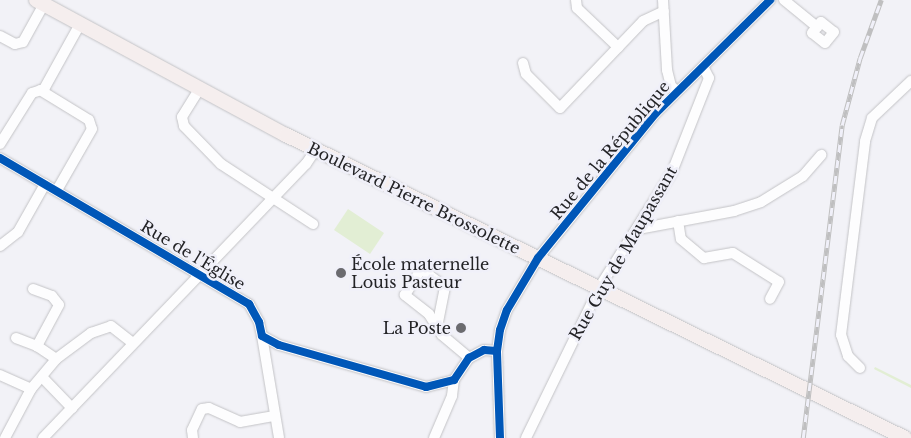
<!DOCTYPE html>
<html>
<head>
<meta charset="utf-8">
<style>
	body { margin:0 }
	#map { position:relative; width:911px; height:438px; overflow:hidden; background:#f2f2f7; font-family:"Libre Baskerville",serif }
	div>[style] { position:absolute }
	.green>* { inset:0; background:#e2eed4 }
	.roads { filter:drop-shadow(0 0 1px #c3c3c6) drop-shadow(0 0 1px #c3c3c6) }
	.minor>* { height:10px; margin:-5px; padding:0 5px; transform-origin:5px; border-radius:5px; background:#fdfdfe }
	.major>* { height:14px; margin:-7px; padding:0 7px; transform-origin:7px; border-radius:7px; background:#f5eeee }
	.rail>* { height:4.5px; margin-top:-2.25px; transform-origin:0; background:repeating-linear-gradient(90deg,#f0f0f9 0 8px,#bfbfc0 0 16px); box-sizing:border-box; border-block:1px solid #bfbfc0 }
	.cycleway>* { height:8px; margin:-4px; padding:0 4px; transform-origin:4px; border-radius:4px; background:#0057b8 }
	.dots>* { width:14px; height:14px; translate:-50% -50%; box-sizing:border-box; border:2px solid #f0f0f9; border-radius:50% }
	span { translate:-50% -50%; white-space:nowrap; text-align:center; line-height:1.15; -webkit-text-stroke:5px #f0f0f9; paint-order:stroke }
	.street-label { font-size:16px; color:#232326 }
	.poi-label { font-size:16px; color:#232326 }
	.left { translate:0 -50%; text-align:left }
	.right { translate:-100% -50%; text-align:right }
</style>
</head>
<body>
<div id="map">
	<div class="green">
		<div style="clip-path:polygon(348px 209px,384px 233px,370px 254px,334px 230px)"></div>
		<div style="clip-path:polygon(875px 367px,911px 385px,911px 388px,874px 369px)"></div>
	</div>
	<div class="roads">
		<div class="minor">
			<div style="left:576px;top:0;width:8px;rotate:83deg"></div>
			<div style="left:577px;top:8px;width:57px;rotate:43.6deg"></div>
			<div style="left:663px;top:0;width:70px;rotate:86.7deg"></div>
			<div style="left:667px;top:70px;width:16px;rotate:76deg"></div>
			<div style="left:671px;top:86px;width:8px;rotate:40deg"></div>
			<div style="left:784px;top:0;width:43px;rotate:39.3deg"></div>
			<div style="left:821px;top:22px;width:16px;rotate:38deg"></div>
			<div style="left:834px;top:32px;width:14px;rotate:129deg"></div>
			<div style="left:825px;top:43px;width:16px;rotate:-142deg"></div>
			<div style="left:812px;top:33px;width:14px;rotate:-51deg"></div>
			<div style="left:0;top:36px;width:17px;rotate:28deg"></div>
			<div style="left:15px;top:44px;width:8px;rotate:-14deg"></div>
			<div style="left:23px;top:42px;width:43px;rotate:-61.1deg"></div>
			<div style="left:523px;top:63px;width:11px;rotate:75deg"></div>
			<div style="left:526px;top:74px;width:48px;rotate:45deg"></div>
			<div style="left:560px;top:108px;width:120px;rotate:-46.3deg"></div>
			<div style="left:643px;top:21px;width:23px;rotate:-25deg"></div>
			<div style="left:200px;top:88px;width:34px;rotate:122deg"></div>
			<div style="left:182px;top:117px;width:9px;rotate:77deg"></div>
			<div style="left:184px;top:126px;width:53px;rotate:45.8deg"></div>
			<div style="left:221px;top:164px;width:110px;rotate:33.1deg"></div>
			<div style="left:40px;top:90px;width:57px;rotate:31.5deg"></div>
			<div style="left:89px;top:120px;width:9px;rotate:72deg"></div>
			<div style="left:92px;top:129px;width:70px;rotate:119.8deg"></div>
			<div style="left:0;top:144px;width:60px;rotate:-57.9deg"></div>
			<div style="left:32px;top:93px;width:13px;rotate:-18deg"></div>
			<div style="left:44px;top:89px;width:74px;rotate:-61deg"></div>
			<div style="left:0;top:158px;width:289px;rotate:30.4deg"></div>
			<div style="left:249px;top:304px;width:21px;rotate:61deg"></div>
			<div style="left:259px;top:322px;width:14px;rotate:78deg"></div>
			<div style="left:262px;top:336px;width:19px;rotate:28deg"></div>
			<div style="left:279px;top:345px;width:153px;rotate:15.9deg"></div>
			<div style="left:426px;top:387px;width:29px;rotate:-14deg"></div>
			<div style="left:454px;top:380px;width:27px;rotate:-56deg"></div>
			<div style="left:469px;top:358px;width:17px;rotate:-28deg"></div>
			<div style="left:484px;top:350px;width:13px;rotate:4deg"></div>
			<div style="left:678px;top:221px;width:18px;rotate:81deg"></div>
			<div style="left:681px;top:239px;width:30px;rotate:40deg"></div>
			<div style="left:704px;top:258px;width:29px;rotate:-10deg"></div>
			<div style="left:733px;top:253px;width:54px;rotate:32.2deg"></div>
			<div style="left:779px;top:282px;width:19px;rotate:118deg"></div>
			<div style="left:638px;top:229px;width:98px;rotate:-10.6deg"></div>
			<div style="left:734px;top:211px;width:28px;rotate:-18deg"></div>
			<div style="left:761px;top:202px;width:49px;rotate:-31.8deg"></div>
			<div style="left:803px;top:176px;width:28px;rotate:-49deg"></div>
			<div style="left:0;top:246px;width:23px;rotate:-38deg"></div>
			<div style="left:18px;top:232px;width:55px;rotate:-60.6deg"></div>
			<div style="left:33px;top:289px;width:20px;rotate:20deg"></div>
			<div style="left:52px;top:296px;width:11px;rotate:52deg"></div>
			<div style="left:59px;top:305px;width:47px;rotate:118.2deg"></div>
			<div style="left:37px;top:346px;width:23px;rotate:34deg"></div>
			<div style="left:437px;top:327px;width:15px;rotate:-122deg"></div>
			<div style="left:429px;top:314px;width:31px;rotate:-142deg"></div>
			<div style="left:405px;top:295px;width:31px;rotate:-58deg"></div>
			<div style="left:421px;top:269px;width:30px;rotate:37deg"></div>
			<div style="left:445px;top:287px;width:41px;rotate:101.3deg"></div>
			<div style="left:437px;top:327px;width:9px;rotate:58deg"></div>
			<div style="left:442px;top:335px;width:35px;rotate:40deg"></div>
			<div style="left:262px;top:336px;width:103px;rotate:80.5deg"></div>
			<div style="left:16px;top:338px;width:22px;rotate:21deg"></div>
			<div style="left:860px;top:368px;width:17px;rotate:-135deg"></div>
			<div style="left:848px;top:356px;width:22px;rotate:-108deg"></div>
			<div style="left:841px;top:335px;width:195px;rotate:-82.9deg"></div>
			<div style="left:865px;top:141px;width:24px;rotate:-73deg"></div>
			<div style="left:872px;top:118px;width:54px;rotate:-43.5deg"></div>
			<div style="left:0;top:375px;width:34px;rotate:24deg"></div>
			<div style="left:43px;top:378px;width:42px;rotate:46deg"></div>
			<div style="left:5px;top:438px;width:55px;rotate:-62deg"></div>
			<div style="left:31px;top:389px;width:39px;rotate:-50deg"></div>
			<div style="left:56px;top:359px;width:44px;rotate:-36.6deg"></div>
			<div style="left:91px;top:333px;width:21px;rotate:-19deg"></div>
			<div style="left:111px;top:326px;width:28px;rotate:38deg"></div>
			<div style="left:43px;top:438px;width:380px;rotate:-46.2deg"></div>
			<div style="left:306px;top:164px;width:18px;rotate:-56deg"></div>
			<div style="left:193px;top:438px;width:8px;rotate:-97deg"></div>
			<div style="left:192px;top:430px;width:23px;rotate:-65deg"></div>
			<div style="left:202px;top:409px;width:7px;rotate:-8deg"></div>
			<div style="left:209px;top:408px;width:34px;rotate:24deg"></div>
			<div style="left:240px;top:422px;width:35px;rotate:-10deg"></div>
			<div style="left:434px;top:438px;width:46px;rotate:-66.8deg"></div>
			<div style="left:452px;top:396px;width:16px;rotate:-83deg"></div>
			<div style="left:500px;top:438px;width:87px;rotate:-92deg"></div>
			<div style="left:497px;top:351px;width:21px;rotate:-82deg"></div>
			<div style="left:500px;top:330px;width:21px;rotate:-71deg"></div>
			<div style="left:507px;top:310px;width:61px;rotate:-59.2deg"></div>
			<div style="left:538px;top:258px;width:187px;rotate:-50.9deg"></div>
			<div style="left:656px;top:113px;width:161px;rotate:-44.7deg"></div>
			<div style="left:526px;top:438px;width:167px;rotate:-64deg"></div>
			<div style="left:599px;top:288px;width:137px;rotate:-57.8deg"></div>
			<div style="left:672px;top:172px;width:101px;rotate:-68.5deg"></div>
			<div style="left:709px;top:78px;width:13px;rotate:-117deg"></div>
		</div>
		<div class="major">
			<div style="left:36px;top:0;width:284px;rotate:28.4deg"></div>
			<div style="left:286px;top:135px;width:689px;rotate:26.08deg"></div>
		</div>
	</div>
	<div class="rail">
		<div style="left:803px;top:438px;width:315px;rotate:-82.9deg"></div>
		<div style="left:842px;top:125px;width:69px;rotate:-75deg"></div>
		<div style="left:860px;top:58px;width:62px;rotate:-70.1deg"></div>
	</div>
	<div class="cycleway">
		<div style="left:0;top:158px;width:289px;rotate:30.4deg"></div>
		<div style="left:249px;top:304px;width:21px;rotate:61deg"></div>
		<div style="left:259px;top:322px;width:14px;rotate:78deg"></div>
		<div style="left:262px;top:336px;width:19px;rotate:28deg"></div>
		<div style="left:279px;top:345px;width:153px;rotate:15.9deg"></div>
		<div style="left:426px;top:387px;width:29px;rotate:-14deg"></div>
		<div style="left:454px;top:380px;width:27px;rotate:-56deg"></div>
		<div style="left:469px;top:358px;width:17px;rotate:-28deg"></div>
		<div style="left:484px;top:350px;width:13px;rotate:4deg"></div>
		<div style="left:500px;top:438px;width:87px;rotate:-92deg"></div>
		<div style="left:497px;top:351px;width:21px;rotate:-82deg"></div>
		<div style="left:500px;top:330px;width:21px;rotate:-71deg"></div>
		<div style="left:507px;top:310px;width:61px;rotate:-59.2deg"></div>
		<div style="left:538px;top:258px;width:187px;rotate:-50.9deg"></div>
		<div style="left:656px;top:113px;width:161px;rotate:-44.7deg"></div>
	</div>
	<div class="dots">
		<div style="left:341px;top:273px;background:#6b6b6f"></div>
		<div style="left:461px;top:328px;background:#6b6b6f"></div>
	</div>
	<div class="street-label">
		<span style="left:610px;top:150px;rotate:-50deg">Rue de la République</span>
		<span style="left:414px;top:198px;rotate:26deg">Boulevard Pierre Brossolette</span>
		<span style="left:623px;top:253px;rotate:-60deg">Rue Guy de Maupassant</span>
		<span style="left:193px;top:255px;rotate:31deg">Rue de l'Église</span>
	</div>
	<div class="poi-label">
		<span class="left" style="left:351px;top:273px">École maternelle<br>Louis Pasteur</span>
		<span class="right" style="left:451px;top:328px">La Poste</span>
	</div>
</div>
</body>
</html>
